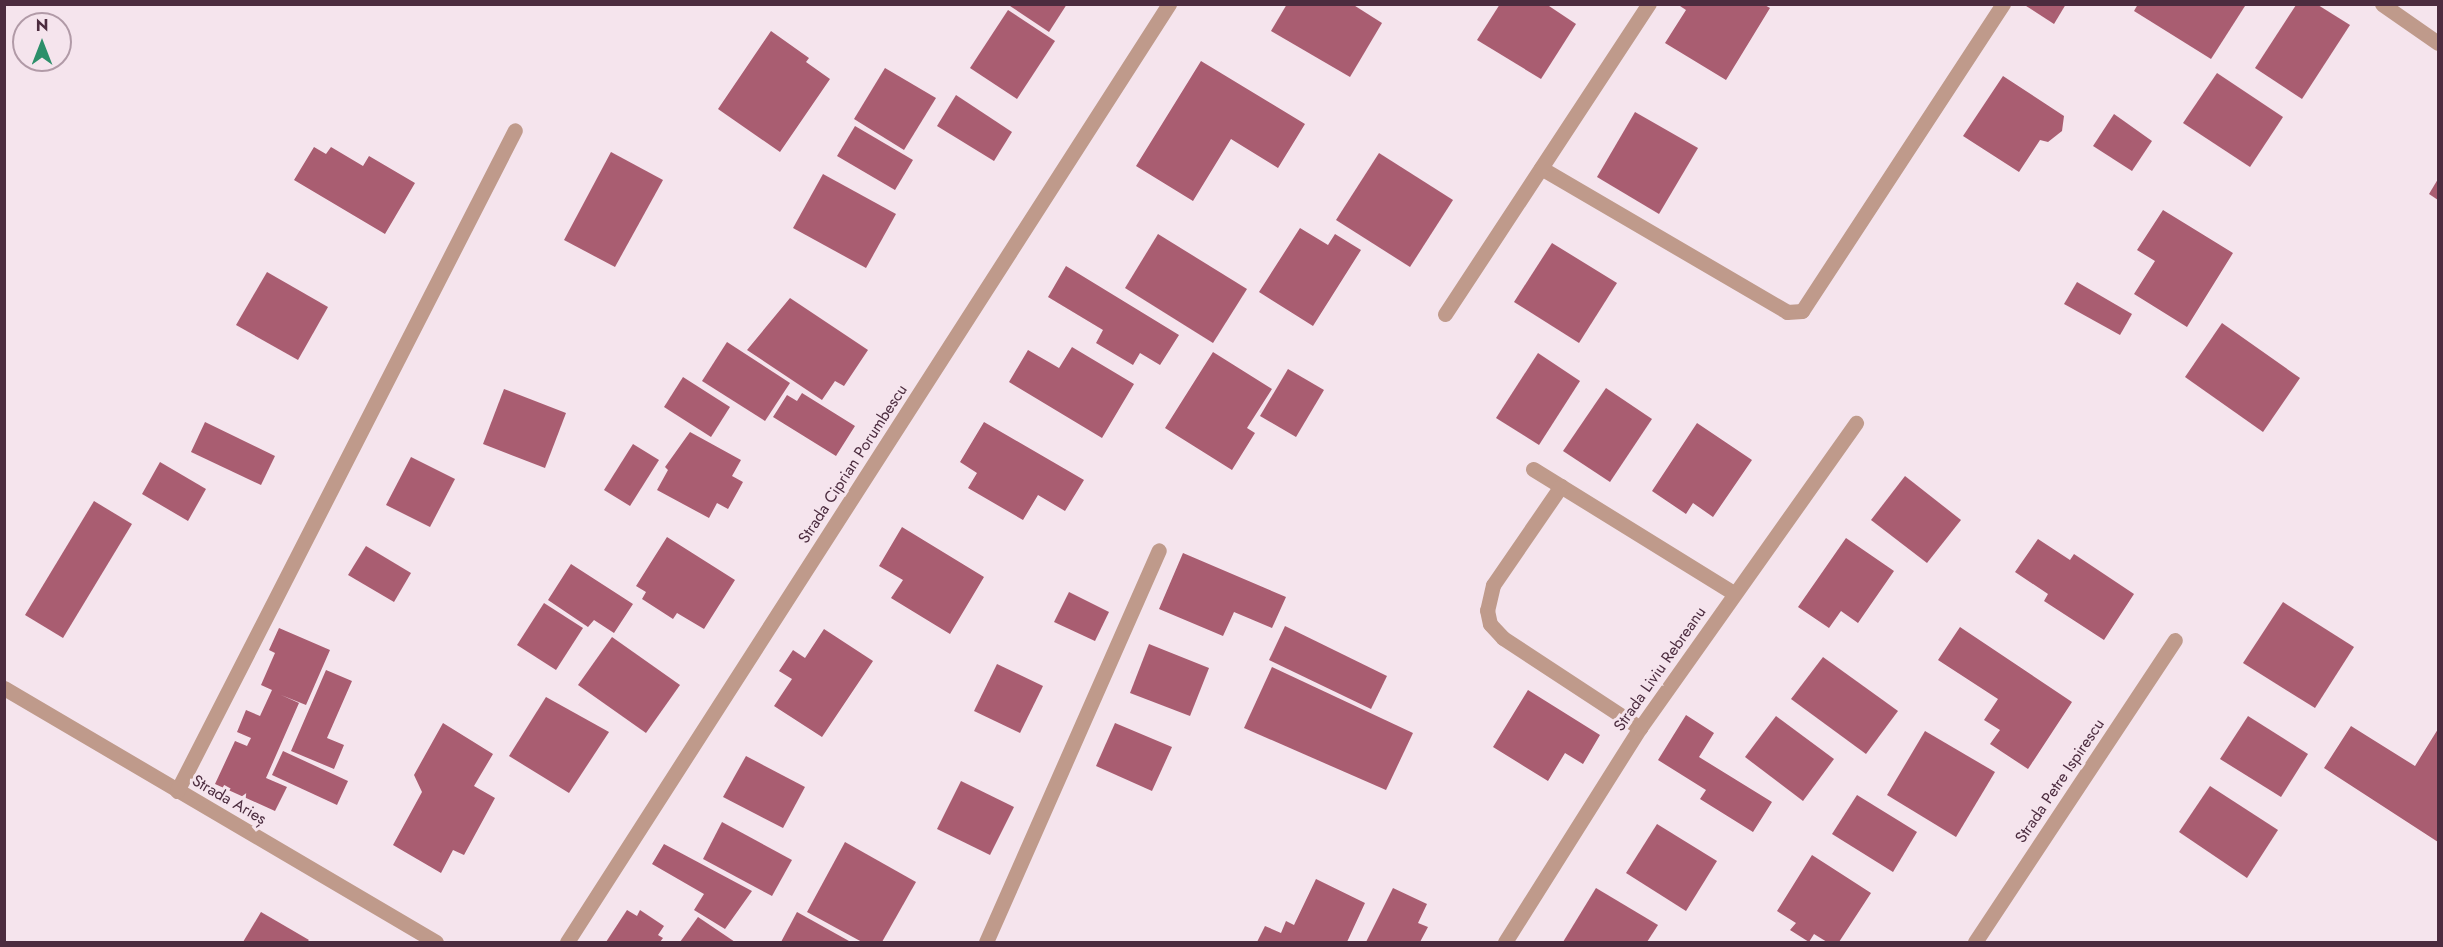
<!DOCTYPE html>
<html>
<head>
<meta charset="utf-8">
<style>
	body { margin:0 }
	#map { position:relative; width:2443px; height:947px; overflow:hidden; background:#f5e4ed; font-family:Jost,sans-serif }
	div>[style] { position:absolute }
	.building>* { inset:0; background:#a95d71 }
	.minor>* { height:15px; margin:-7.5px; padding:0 7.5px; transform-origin:7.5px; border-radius:7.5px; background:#bf9a8b }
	span { translate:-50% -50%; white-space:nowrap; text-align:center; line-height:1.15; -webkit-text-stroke:6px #f5e4ed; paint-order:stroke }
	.street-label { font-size:16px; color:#4c2c3f }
	.frame { position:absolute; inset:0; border:6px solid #4c2c3f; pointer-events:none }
	.north { position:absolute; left:12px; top:12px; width:60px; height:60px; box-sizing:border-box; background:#f5e4ed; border:2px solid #b19aa7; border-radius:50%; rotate:0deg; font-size:16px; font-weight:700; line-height:24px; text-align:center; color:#4c2c3f }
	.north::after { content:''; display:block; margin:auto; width:21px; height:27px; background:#2c8f6a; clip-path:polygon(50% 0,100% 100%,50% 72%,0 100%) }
</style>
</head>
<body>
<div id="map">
	<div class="building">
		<div style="clip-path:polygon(1007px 4px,1067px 4px,1049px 32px)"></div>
		<div style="clip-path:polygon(1287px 4px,1352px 4px,1382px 23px,1350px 77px,1271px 31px)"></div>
		<div style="clip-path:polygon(1500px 4px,1546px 4px,1576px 24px,1541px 79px,1477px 40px)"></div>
		<div style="clip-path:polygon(1677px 4px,1763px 4px,1770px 8px,1726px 80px,1665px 43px,1686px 10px)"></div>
		<div style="clip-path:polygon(2023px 4px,2066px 4px,2054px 24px)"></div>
		<div style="clip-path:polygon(2138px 4px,2243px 4px,2245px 6px,2211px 59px,2134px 11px)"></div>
		<div style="clip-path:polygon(2296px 5px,2318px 5px,2350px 25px,2302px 99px,2255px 68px)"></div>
		<div style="clip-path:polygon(1008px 10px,1055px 41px,1017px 99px,970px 68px)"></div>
		<div style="clip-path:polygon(771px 31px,809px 58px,806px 62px,830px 79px,780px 152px,718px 109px)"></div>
		<div style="clip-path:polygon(1201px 61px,1305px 124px,1278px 168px,1231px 139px,1193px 201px,1136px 166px)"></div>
		<div style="clip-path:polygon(885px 68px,936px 98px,904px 150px,854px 119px)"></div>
		<div style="clip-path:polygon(2217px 73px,2283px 117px,2250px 167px,2183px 123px)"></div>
		<div style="clip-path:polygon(2003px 76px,2064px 116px,2062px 131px,2048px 142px,2040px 140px,2019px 172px,1963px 136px)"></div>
		<div style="clip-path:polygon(956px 95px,1012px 132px,994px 161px,937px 126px)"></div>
		<div style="clip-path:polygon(1635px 112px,1698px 148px,1659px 214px,1597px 177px)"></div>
		<div style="clip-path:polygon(2114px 114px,2152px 141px,2132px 171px,2093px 146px)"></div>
		<div style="clip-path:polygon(855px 126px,913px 160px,895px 190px,837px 156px)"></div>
		<div style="clip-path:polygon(314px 147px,326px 154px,331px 147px,363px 166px,369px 156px,415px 183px,385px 234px,294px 180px)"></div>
		<div style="clip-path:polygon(611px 152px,663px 180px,615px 267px,564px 240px)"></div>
		<div style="clip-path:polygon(1379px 153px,1453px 200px,1410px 267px,1336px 220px)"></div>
		<div style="clip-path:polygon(823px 174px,896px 214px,866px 268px,793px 228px)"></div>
		<div style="clip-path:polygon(2438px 179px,2438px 200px,2429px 194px)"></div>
		<div style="clip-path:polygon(2163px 210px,2233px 253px,2187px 327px,2134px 294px,2155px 261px,2137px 250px)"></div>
		<div style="clip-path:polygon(1300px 228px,1328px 245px,1335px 234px,1361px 250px,1313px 326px,1259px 292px)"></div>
		<div style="clip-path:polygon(1158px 234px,1247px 289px,1213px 343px,1125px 288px)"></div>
		<div style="clip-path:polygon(1552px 243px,1617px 283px,1579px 343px,1514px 302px)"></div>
		<div style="clip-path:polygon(1066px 266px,1179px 335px,1160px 365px,1140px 353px,1133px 365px,1096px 343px,1103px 330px,1048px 297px)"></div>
		<div style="clip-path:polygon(267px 272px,328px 307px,298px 360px,236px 325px)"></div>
		<div style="clip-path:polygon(2077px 282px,2132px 314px,2120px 335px,2064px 304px)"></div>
		<div style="clip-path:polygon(790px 298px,868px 350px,844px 386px,835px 381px,822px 400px,747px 350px)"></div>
		<div style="clip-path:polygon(2222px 323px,2300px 378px,2263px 432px,2185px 377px)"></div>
		<div style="clip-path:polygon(727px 342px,790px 383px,765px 421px,702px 381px)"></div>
		<div style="clip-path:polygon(1072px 347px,1134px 384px,1102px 438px,1009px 382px,1028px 350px,1059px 368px)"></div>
		<div style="clip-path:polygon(1213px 352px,1272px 389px,1247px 428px,1255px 433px,1232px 470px,1165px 428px)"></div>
		<div style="clip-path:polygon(1538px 353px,1580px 381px,1539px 445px,1496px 418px)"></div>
		<div style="clip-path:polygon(1288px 369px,1324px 390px,1296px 437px,1260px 416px)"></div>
		<div style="clip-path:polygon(683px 377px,730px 407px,711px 437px,664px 407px)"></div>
		<div style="clip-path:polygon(1606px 388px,1652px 419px,1610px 482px,1563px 451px)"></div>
		<div style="clip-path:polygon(504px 389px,566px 413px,545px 468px,483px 444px)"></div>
		<div style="clip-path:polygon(802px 393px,855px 426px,836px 456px,773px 417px,787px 395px,797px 401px)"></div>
		<div style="clip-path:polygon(205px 422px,275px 456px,261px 485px,191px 452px)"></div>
		<div style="clip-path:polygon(984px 422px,1084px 480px,1065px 511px,1038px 495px,1023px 520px,968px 488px,977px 473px,960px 462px)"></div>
		<div style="clip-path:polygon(1697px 423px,1752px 460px,1713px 517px,1693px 503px,1686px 514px,1652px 491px)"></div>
		<div style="clip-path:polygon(690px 432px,741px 460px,732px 476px,743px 482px,728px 509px,717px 503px,709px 518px,657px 490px,668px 470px,665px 467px)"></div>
		<div style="clip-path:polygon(633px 444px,659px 460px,630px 506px,604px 490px)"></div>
		<div style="clip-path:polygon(411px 457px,455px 479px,430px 527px,386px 505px)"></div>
		<div style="clip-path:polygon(160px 462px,206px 489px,188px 521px,142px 494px)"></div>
		<div style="clip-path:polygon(1905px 476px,1961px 520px,1927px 563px,1871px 520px)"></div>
		<div style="clip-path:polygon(94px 501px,132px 524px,63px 638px,25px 615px)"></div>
		<div style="clip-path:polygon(902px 527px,984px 577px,950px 634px,891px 598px,903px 580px,879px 566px)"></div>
		<div style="clip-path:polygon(667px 537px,735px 580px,704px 629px,677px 613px,673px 619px,642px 599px,646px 592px,636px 586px)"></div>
		<div style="clip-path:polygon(1846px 538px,1894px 571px,1858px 623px,1841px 611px,1829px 628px,1798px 607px)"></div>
		<div style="clip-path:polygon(2038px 539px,2070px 560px,2074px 554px,2134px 594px,2104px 640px,2044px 601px,2048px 594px,2015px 572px)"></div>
		<div style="clip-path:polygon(366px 546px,411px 573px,394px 602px,348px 575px)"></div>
		<div style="clip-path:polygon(1183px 553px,1286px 597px,1272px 628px,1234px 612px,1223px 636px,1159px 609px)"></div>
		<div style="clip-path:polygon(571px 564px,633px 604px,614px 633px,594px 620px,588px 627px,548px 600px)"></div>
		<div style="clip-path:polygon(1069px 592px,1109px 612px,1095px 641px,1054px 622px)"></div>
		<div style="clip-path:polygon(2283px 602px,2354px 647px,2315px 708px,2243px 663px)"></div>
		<div style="clip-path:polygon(544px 603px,583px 628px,556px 670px,517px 645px)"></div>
		<div style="clip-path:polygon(1285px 626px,1387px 676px,1371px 709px,1269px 660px)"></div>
		<div style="clip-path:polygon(1960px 627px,2072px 702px,2028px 769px,1990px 744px,2000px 730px,1984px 720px,1998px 699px,1938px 660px)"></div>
		<div style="clip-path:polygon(279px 628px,330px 650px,306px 705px,281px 695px,299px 703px,266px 778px,287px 787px,275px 811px,215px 784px,235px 741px,247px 746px,251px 738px,237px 732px,246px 710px,260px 716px,272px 690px,261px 685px,275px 653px,269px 650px)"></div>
		<div style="clip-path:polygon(824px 629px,873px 661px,822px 737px,774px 706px,792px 679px,779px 671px,793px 650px,805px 658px)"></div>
		<div style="clip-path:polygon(612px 637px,680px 685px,646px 733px,578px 685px)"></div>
		<div style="clip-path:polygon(1149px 644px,1209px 668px,1190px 716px,1130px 693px)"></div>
		<div style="clip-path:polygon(1823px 657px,1898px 711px,1866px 754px,1791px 699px)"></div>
		<div style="clip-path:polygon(997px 664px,1043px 686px,1020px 733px,974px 711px)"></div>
		<div style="clip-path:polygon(1272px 667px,1413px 733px,1386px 790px,1244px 728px)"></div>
		<div style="clip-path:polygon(326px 670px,352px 681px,327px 738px,344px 745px,334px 769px,291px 751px)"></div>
		<div style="clip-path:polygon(1528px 690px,1600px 735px,1583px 764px,1565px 753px,1548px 781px,1493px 747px)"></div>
		<div style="clip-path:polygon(546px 697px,609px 732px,569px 793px,509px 756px)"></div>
		<div style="clip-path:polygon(1686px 715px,1714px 733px,1699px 757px,1772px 802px,1753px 832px,1700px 799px,1706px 790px,1658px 760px)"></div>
		<div style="clip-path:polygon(1776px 716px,1834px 759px,1803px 801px,1745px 757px)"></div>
		<div style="clip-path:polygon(2248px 716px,2308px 754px,2281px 797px,2220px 759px)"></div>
		<div style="clip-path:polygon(443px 723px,493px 754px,474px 786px,495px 798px,464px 855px,453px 850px,441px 873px,393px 845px,422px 792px,414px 775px)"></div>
		<div style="clip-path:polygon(1115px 723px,1172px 747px,1152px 791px,1096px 766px)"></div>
		<div style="clip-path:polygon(2351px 726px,2415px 766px,2438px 729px,2438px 842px,2324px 768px)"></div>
		<div style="clip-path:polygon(1925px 731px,1995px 772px,1956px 837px,1887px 795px)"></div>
		<div style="clip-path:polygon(283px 751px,348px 781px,337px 805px,272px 775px)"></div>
		<div style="clip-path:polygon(746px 756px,805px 787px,783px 828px,723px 797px)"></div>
		<div style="clip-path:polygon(961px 781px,1014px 807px,990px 855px,937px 829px)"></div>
		<div style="clip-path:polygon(2210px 786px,2278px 830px,2247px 878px,2179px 832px)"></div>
		<div style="clip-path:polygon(1857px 795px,1917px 832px,1893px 872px,1832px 834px)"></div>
		<div style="clip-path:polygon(722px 822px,792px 860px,772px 896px,703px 859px)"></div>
		<div style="clip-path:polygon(1657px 824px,1717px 861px,1686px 911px,1626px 873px)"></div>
		<div style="clip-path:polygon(845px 842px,916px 882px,882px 942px,862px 942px,807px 912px)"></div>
		<div style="clip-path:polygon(664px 844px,752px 891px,725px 929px,694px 910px,704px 894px,652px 864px)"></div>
		<div style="clip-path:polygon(1812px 855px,1871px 893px,1839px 942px,1827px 942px,1814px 934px,1809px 942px,1790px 930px,1796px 923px,1777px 911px)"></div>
		<div style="clip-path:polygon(1316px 879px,1365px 903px,1347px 942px,1257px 942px,1265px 926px,1281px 933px,1286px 921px,1294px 925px)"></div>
		<div style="clip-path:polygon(1393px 888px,1427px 904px,1418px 923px,1428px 927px,1420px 942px,1366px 942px)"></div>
		<div style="clip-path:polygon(1596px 888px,1658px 925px,1647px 942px,1563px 942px)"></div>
		<div style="clip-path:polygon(627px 910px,637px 916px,640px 910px,664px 926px,658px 935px,663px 938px,660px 942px,606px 942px)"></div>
		<div style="clip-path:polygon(261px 912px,309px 940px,307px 942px,243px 942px)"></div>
		<div style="clip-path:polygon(797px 912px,849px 941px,848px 942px,781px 942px)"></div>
		<div style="clip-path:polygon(698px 917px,735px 942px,680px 942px)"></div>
	</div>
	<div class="minor">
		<div style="left:2382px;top:4px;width:68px;rotate:34.9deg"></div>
		<div style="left:1541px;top:168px;width:285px;rotate:30.3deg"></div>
		<div style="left:1787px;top:312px;width:15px;rotate:-4deg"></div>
		<div style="left:1802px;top:311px;width:367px;rotate:-56.8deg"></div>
		<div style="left:1445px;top:314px;width:371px;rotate:-56.7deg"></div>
		<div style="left:1533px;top:469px;width:236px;rotate:31.7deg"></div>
		<div style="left:1561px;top:486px;width:120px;rotate:124.5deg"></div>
		<div style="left:1493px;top:585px;width:26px;rotate:103deg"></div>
		<div style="left:1487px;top:610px;width:14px;rotate:78deg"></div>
		<div style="left:1490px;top:624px;width:19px;rotate:47deg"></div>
		<div style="left:1503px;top:638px;width:164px;rotate:33.3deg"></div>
		<div style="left:4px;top:688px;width:501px;rotate:30.45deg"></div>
		<div style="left:177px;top:791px;width:742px;rotate:-62.92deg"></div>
		<div style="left:567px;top:942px;width:1115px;rotate:-57.31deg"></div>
		<div style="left:986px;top:942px;width:428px;rotate:-66.2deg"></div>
		<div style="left:1505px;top:942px;width:253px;rotate:-57.8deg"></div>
		<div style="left:1640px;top:728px;width:374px;rotate:-54.7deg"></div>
		<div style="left:1975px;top:942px;width:362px;rotate:-56.5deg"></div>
	</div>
	<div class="street-label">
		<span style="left:853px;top:464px;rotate:-57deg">Strada Ciprian Porumbescu</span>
		<span style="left:1660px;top:669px;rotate:-55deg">Strada Liviu Rebreanu</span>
		<span style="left:2060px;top:781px;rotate:-56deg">Strada Petre Ispirescu</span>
		<span style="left:229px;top:800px;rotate:30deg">Strada Arieș</span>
	</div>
	<div class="frame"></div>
	<div class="north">N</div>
</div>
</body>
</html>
